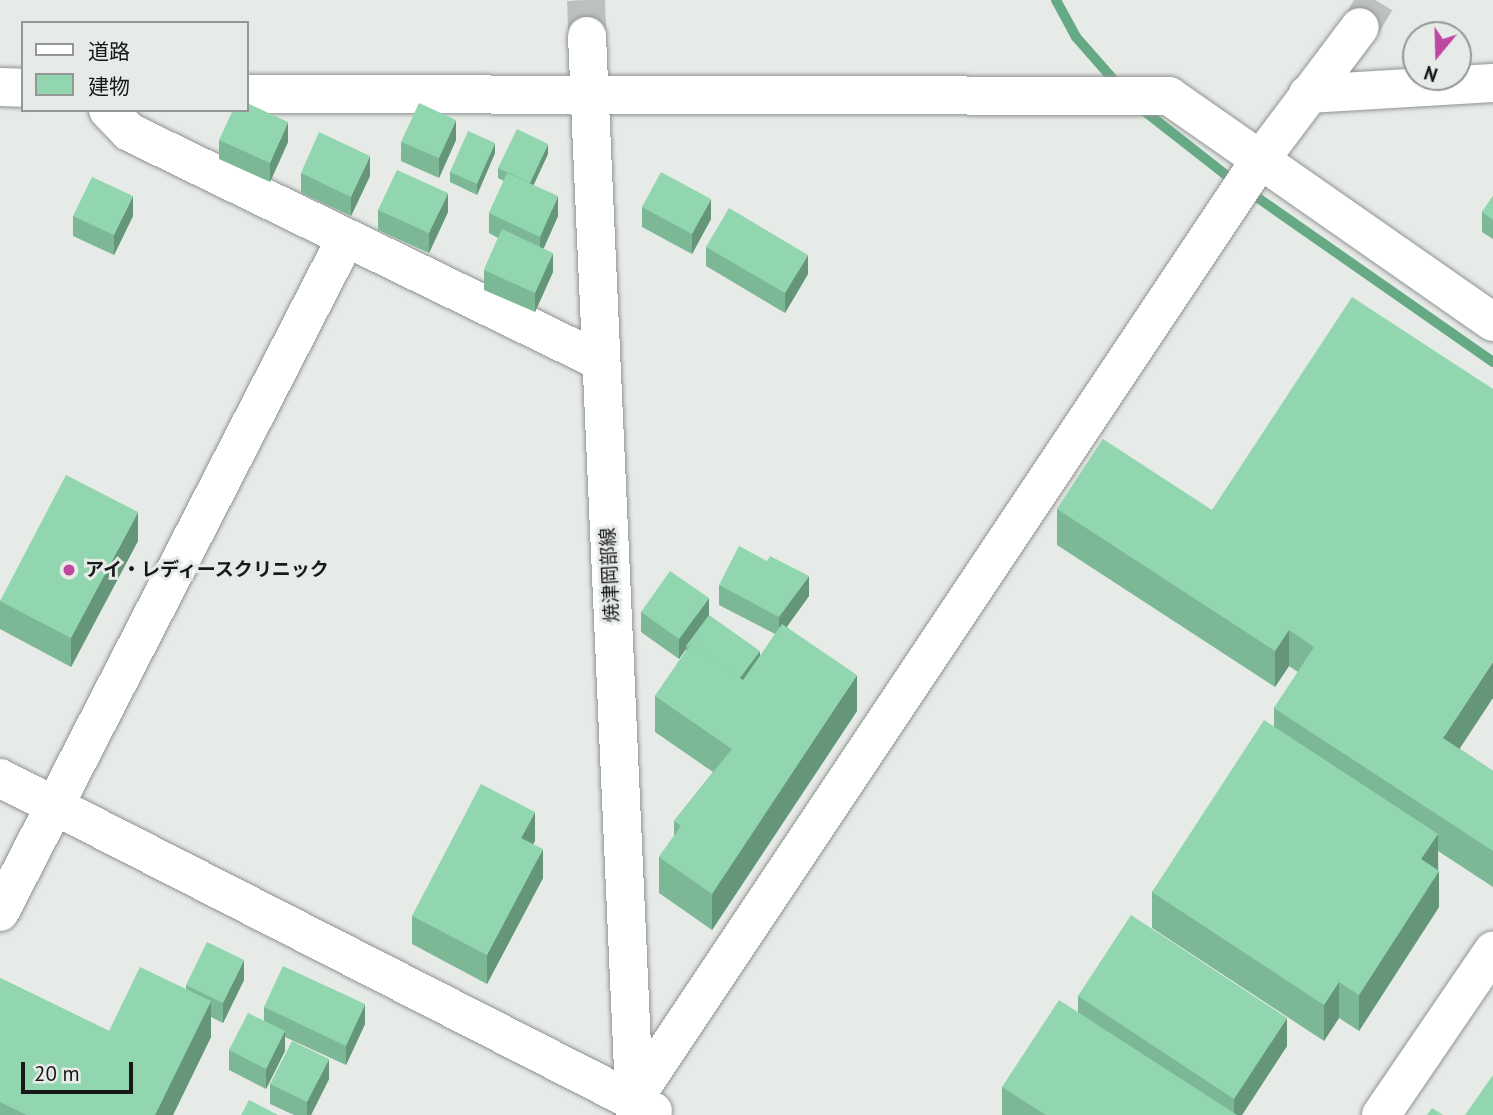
<!DOCTYPE html>
<html>
<head>
<meta charset="utf-8">
<style>
	body { margin:0 }
	#map { position:relative; width:1493px; height:1115px; overflow:hidden; background:#e7ebe8; font-family:"PT Sans","Noto Sans JP",sans-serif }
	div>[style] { position:absolute }
	.stream>* { height:10px; margin:-5px; padding:0 5px; transform-origin:5px; border-radius:5px; background:#66aa85 }
	.street-tunnel>* { height:38px; margin-top:-19px; transform-origin:0; background:repeating-linear-gradient(90deg,#bdc1be 0 38px,transparent 0 57px) }
	.secondary-tunnel>* { height:38px; margin-top:-19px; transform-origin:0; background:repeating-linear-gradient(90deg,#bdc1be 0 38px,transparent 0 57px) }
	.roads { filter:drop-shadow(0 0 2px #909492) drop-shadow(0 0 2px #909492) }
	.street>* { height:38px; margin:-19px; padding:0 19px; transform-origin:19px; border-radius:19px; background:#fff }
	.secondary>* { height:38px; margin:-19px; padding:0 19px; transform-origin:19px; border-radius:19px; background:#fff }
	.wall>* { inset:0; background:#7db896 }
	.shaded-wall>* { inset:0; background:#66967a }
	.building>* { inset:0; background:#91d6af }
	.dots>* { width:19px; height:19px; translate:-50% -50%; box-sizing:border-box; border:4px solid #e7ebe8; border-radius:50% }
	span { translate:-50% -50%; white-space:nowrap; text-align:center; line-height:1.15; -webkit-text-stroke:6px #e7ebe8; paint-order:stroke }
	.poi-label { font-size:19px; color:#171918; font-weight:700 }
	.left { translate:0 -50%; text-align:left }
	.street-label { font-size:19px; color:#171918 }
	.legend { position:absolute; left:21px; top:21px; width:228px; height:91px; box-sizing:border-box; background:#e7ebe8; border:2px solid #949795; margin:0; padding:9px 12px; list-style:none; font-size:21px; color:#171918 }
	.legend li { display:flex; align-items:center; gap:14px; height:35px }
	.legend b { width:35px; border:2px solid #949795 }
	.north { position:absolute; left:1402px; top:21px; width:70px; height:70px; box-sizing:border-box; background:#e7ebe8; border:2px solid #949795; border-radius:50%; rotate:199deg; font-size:19px; font-weight:700; line-height:28px; text-align:center; color:#171918 }
	.north::after { content:''; display:block; margin:auto; width:24px; height:32px; background:#bd48a0; clip-path:polygon(50% 0,100% 100%,50% 72%,0 100%) }
	.scale { position:absolute; left:21px; top:1062px; width:112px; height:32px; box-sizing:border-box; border:4px solid #171918; border-top:0; padding-left:9px; font-size:21px; line-height:24px; white-space:nowrap; color:#171918; -webkit-text-stroke:5px #e7ebe8; paint-order:stroke }
</style>
</head>
<body>
<div id="map">
	<div class="stream">
		<div style="left:1056px;top:0;width:42px;rotate:61.6deg"></div>
		<div style="left:1076px;top:37px;width:67px;rotate:48.7deg"></div>
		<div style="left:1138px;top:106px;width:123px;rotate:38.1deg"></div>
		<div style="left:1248px;top:191px;width:299px;rotate:34.9deg"></div>
	</div>
	<div class="street-tunnel">
		<div style="left:1360px;top:27px;width:31px;rotate:-59deg"></div>
	</div>
	<div class="secondary-tunnel">
		<div style="left:586px;top:0;width:36px;rotate:88deg"></div>
	</div>
	<div class="roads">
		<div class="street">
			<div style="left:0;top:87px;width:23px;rotate:2deg"></div>
			<div style="left:247px;top:94px;width:922px;rotate:0.12deg"></div>
			<div style="left:1169px;top:96px;width:395px;rotate:34.9deg"></div>
			<div style="left:1308px;top:94px;width:185px;rotate:-3.4deg"></div>
			<div style="left:108px;top:110px;width:30px;rotate:46deg"></div>
			<div style="left:129px;top:132px;width:524px;rotate:25.93deg"></div>
			<div style="left:0;top:912px;width:758px;rotate:-62.83deg"></div>
			<div style="left:634px;top:1099px;width:1124px;rotate:-56.32deg"></div>
			<div style="left:1257px;top:164px;width:171px;rotate:-53.1deg"></div>
		</div>
		<div class="secondary">
			<div style="left:587px;top:36px;width:1080px;rotate:87.45deg"></div>
			<div style="left:0;top:778px;width:733px;rotate:27.02deg"></div>
			<div style="left:1381px;top:1115px;width:199px;rotate:-55.7deg"></div>
		</div>
	</div>
	<div class="wall">
		<div style="clip-path:polygon(219px 140px,288px 142px,270px 182px,219px 159px)"></div>
		<div style="clip-path:polygon(456px 140px,439px 178px,401px 161px,401px 142px)"></div>
		<div style="clip-path:polygon(495px 153px,477px 195px,450px 182px,450px 172px)"></div>
		<div style="clip-path:polygon(548px 154px,533px 185px,558px 216px,543px 248px,553px 272px,535px 312px,484px 290px,484px 270px,498px 238px,489px 233px,489px 213px,504px 181px,498px 178px,498px 168px)"></div>
		<div style="clip-path:polygon(301px 173px,370px 176px,351px 216px,301px 193px)"></div>
		<div style="clip-path:polygon(1493px 196px,1493px 239px,1482px 232px,1482px 212px)"></div>
		<div style="clip-path:polygon(642px 207px,711px 219px,692px 254px,642px 227px)"></div>
		<div style="clip-path:polygon(378px 210px,448px 212px,429px 253px,378px 230px)"></div>
		<div style="clip-path:polygon(73px 216px,133px 216px,114px 255px,73px 236px)"></div>
		<div style="clip-path:polygon(706px 247px,808px 274px,785px 313px,706px 266px)"></div>
		<div style="clip-path:polygon(1103px 439px,1460px 749px,1493px 771px,1493px 887px,1438px 851px,1439px 907px,1359px 1031px,1339px 1018px,1324px 1041px,1152px 928px,1152px 892px,1274px 727px,1274px 708px,1298px 672px,1289px 666px,1275px 687px,1057px 545px,1057px 509px)"></div>
		<div style="clip-path:polygon(138px 541px,71px 667px,0 629px,0 600px)"></div>
		<div style="clip-path:polygon(719px 585px,809px 596px,787px 627px,857px 711px,712px 930px,659px 893px,659px 857px,674px 836px,674px 821px,713px 772px,655px 732px,655px 696px,686px 651px,686px 649px,679px 659px,641px 632px,641px 612px,709px 615px,760px 657px,775px 634px,719px 605px)"></div>
		<div style="clip-path:polygon(535px 841px,533px 844px,543px 878px,487px 984px,412px 944px,412px 916px)"></div>
		<div style="clip-path:polygon(0 978px,109px 1031px,186px 989px,186px 985px,244px 980px,223px 1023px,211px 1017px,211px 1037px,173px 1115px,0 1115px)"></div>
		<div style="clip-path:polygon(1078px 996px,1287px 1046px,1242px 1115px,1002px 1115px,1002px 1087px,1078px 1012px)"></div>
		<div style="clip-path:polygon(264px 1007px,365px 1024px,346px 1065px,285px 1037px,285px 1051px,266px 1089px,229px 1070px,229px 1050px,264px 1021px)"></div>
		<div style="clip-path:polygon(329px 1079px,311px 1115px,294px 1115px,270px 1104px,270px 1084px)"></div>
	</div>
	<div class="shaded-wall">
		<div style="clip-path:polygon(456px 120px,456px 140px,439px 178px,439px 158px)"></div>
		<div style="clip-path:polygon(288px 122px,288px 142px,270px 182px,270px 163px)"></div>
		<div style="clip-path:polygon(495px 143px,495px 153px,477px 195px,477px 184px)"></div>
		<div style="clip-path:polygon(548px 144px,548px 154px,530px 193px,530px 183px)"></div>
		<div style="clip-path:polygon(370px 156px,370px 176px,351px 216px,351px 197px)"></div>
		<div style="clip-path:polygon(448px 193px,448px 212px,429px 253px,429px 233px)"></div>
		<div style="clip-path:polygon(133px 196px,133px 216px,114px 255px,114px 235px)"></div>
		<div style="clip-path:polygon(558px 196px,558px 216px,540px 257px,540px 237px)"></div>
		<div style="clip-path:polygon(711px 199px,711px 219px,692px 254px,692px 234px)"></div>
		<div style="clip-path:polygon(553px 253px,553px 272px,535px 312px,535px 293px)"></div>
		<div style="clip-path:polygon(808px 255px,808px 274px,785px 313px,785px 293px)"></div>
		<div style="clip-path:polygon(138px 512px,138px 541px,71px 667px,71px 638px)"></div>
		<div style="clip-path:polygon(809px 576px,809px 596px,779px 637px,779px 617px)"></div>
		<div style="clip-path:polygon(709px 598px,709px 618px,686px 646px,686px 649px,679px 659px,679px 639px)"></div>
		<div style="clip-path:polygon(1289px 630px,1289px 666px,1275px 687px,1275px 651px)"></div>
		<div style="clip-path:polygon(760px 651px,760px 670px,737px 702px,737px 682px)"></div>
		<div style="clip-path:polygon(1493px 662px,1493px 698px,1443px 774px,1443px 738px)"></div>
		<div style="clip-path:polygon(857px 675px,857px 711px,712px 930px,712px 894px)"></div>
		<div style="clip-path:polygon(535px 812px,535px 841px,521px 867px,521px 838px)"></div>
		<div style="clip-path:polygon(1438px 834px,1438px 870px,1421px 859px)"></div>
		<div style="clip-path:polygon(543px 849px,543px 878px,487px 984px,487px 955px)"></div>
		<div style="clip-path:polygon(1439px 871px,1439px 907px,1359px 1031px,1359px 995px)"></div>
		<div style="clip-path:polygon(244px 960px,244px 980px,223px 1023px,223px 1003px)"></div>
		<div style="clip-path:polygon(1339px 982px,1339px 1018px,1324px 1041px,1324px 1005px)"></div>
		<div style="clip-path:polygon(211px 1001px,211px 1037px,173px 1115px,155px 1115px)"></div>
		<div style="clip-path:polygon(365px 1004px,365px 1024px,346px 1065px,346px 1046px)"></div>
		<div style="clip-path:polygon(1287px 1018px,1287px 1046px,1242px 1115px,1234px 1115px,1234px 1099px)"></div>
		<div style="clip-path:polygon(285px 1031px,285px 1051px,266px 1089px,266px 1069px)"></div>
		<div style="clip-path:polygon(329px 1059px,329px 1079px,311px 1115px,307px 1115px,307px 1102px)"></div>
	</div>
	<div class="building">
		<div style="clip-path:polygon(247px 103px,288px 122px,270px 163px,219px 140px,233px 110px,247px 110px)"></div>
		<div style="clip-path:polygon(419px 103px,456px 120px,439px 158px,401px 142px)"></div>
		<div style="clip-path:polygon(517px 129px,548px 144px,530px 183px,498px 168px)"></div>
		<div style="clip-path:polygon(468px 131px,495px 143px,477px 184px,450px 172px)"></div>
		<div style="clip-path:polygon(319px 132px,370px 156px,351px 197px,301px 173px)"></div>
		<div style="clip-path:polygon(397px 170px,448px 193px,429px 233px,378px 210px)"></div>
		<div style="clip-path:polygon(661px 172px,711px 199px,692px 234px,642px 207px)"></div>
		<div style="clip-path:polygon(507px 173px,558px 196px,540px 237px,489px 213px)"></div>
		<div style="clip-path:polygon(92px 177px,133px 196px,114px 235px,73px 216px)"></div>
		<div style="clip-path:polygon(1493px 196px,1493px 220px,1482px 212px)"></div>
		<div style="clip-path:polygon(729px 208px,808px 255px,785px 293px,706px 247px)"></div>
		<div style="clip-path:polygon(502px 229px,553px 253px,535px 293px,484px 270px)"></div>
		<div style="clip-path:polygon(1352px 297px,1493px 389px,1493px 662px,1443px 738px,1493px 771px,1493px 851px,1274px 708px,1314px 647px,1289px 630px,1275px 651px,1057px 509px,1103px 439px,1212px 510px)"></div>
		<div style="clip-path:polygon(66px 475px,138px 512px,71px 638px,0 601px)"></div>
		<div style="clip-path:polygon(739px 546px,767px 561px,770px 556px,809px 576px,779px 617px,719px 585px)"></div>
		<div style="clip-path:polygon(670px 571px,709px 598px,679px 639px,641px 612px)"></div>
		<div style="clip-path:polygon(709px 615px,760px 651px,740px 678px,691px 644px,688px 647px,686px 646px)"></div>
		<div style="clip-path:polygon(782px 624px,857px 675px,712px 894px,659px 857px,681px 826px,674px 821px,732px 749px,655px 696px,691px 644px,743px 680px)"></div>
		<div style="clip-path:polygon(1264px 720px,1438px 834px,1421px 859px,1439px 871px,1359px 995px,1339px 982px,1324px 1005px,1152px 892px)"></div>
		<div style="clip-path:polygon(481px 784px,535px 812px,521px 838px,543px 849px,487px 955px,412px 916px)"></div>
		<div style="clip-path:polygon(1131px 915px,1287px 1018px,1234px 1099px,1078px 996px)"></div>
		<div style="clip-path:polygon(207px 942px,244px 960px,223px 1003px,186px 985px)"></div>
		<div style="clip-path:polygon(283px 966px,365px 1004px,346px 1046px,264px 1007px)"></div>
		<div style="clip-path:polygon(140px 967px,211px 1001px,155px 1115px,27px 1115px,0 1102px,0 978px,109px 1031px)"></div>
		<div style="clip-path:polygon(1059px 1000px,1237px 1115px,1046px 1115px,1002px 1087px)"></div>
		<div style="clip-path:polygon(248px 1013px,285px 1031px,266px 1069px,229px 1050px)"></div>
		<div style="clip-path:polygon(292px 1041px,329px 1059px,307px 1102px,270px 1084px)"></div>
		<div style="clip-path:polygon(1493px 1075px,1493px 1115px,1465px 1115px)"></div>
		<div style="clip-path:polygon(249px 1100px,278px 1115px,241px 1115px)"></div>
		<div style="clip-path:polygon(1432px 1108px,1443px 1115px,1427px 1115px)"></div>
	</div>
	<div class="dots">
		<div style="left:69px;top:570px;background:#bd48a0"></div>
	</div>
	<div class="poi-label">
		<span class="left" style="left:85px;top:570px">アイ・レディースクリニック</span>
	</div>
	<div class="street-label">
		<span style="left:610px;top:575px;rotate:-93deg">焼津岡部線</span>
	</div>
	<ul class="legend">
	<li><b style="height:9px;background:#fff"></b>道路</li>
	<li><b style="height:19px;background:#91d6af"></b>建物</li>
	</ul>
	<div class="north">N</div>
	<div class="scale">20 m</div>
</div>
</body>
</html>
